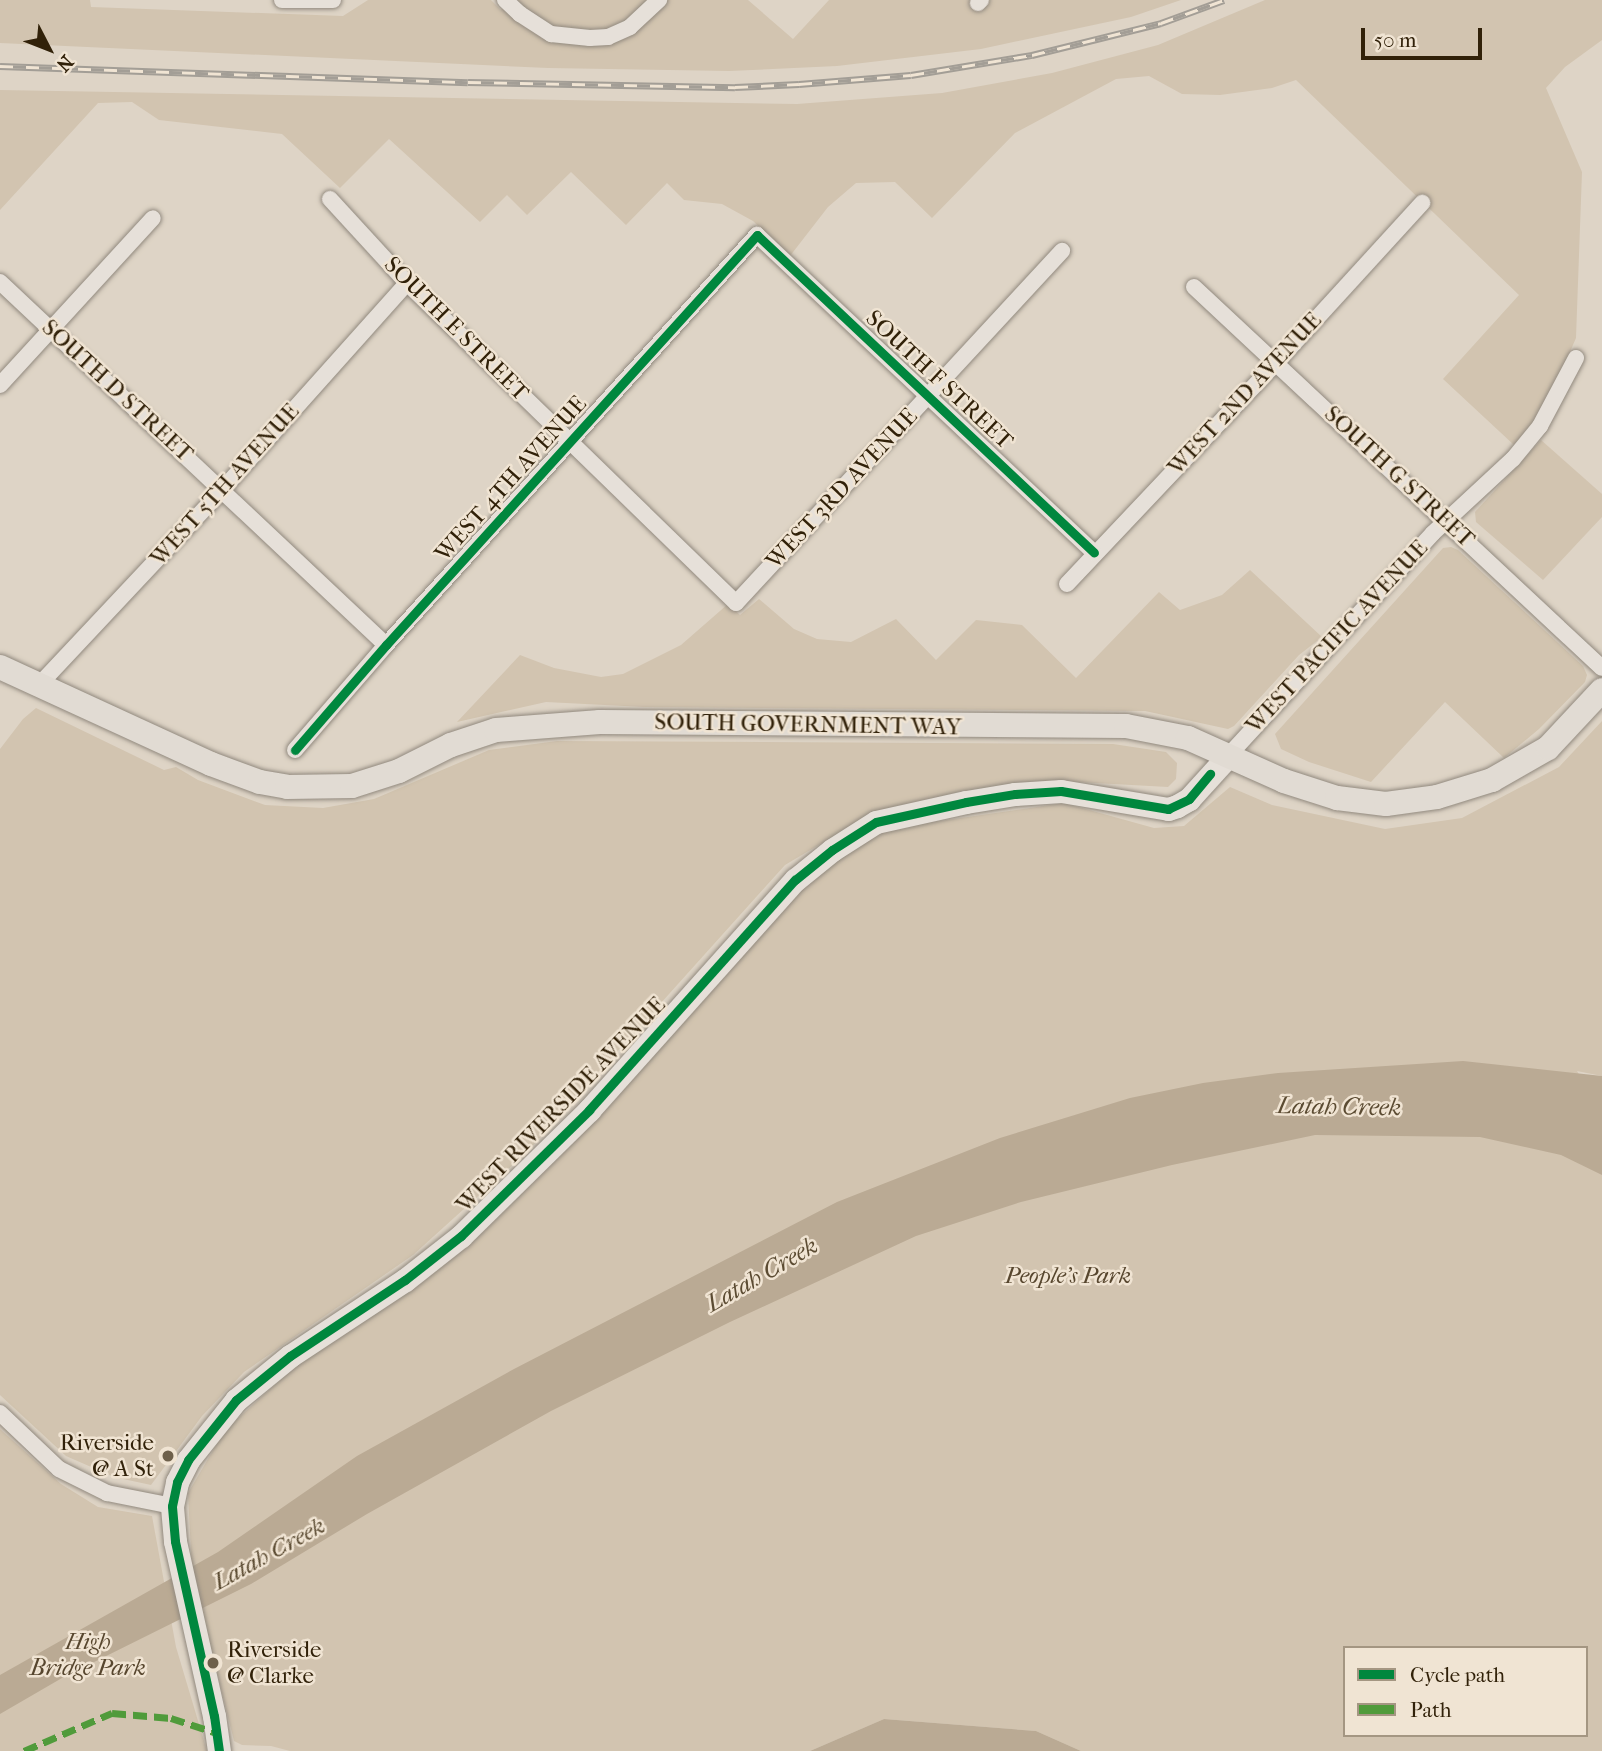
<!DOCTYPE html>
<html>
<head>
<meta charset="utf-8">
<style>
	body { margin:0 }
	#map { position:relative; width:1602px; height:1751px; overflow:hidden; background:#ded4c6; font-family:"IM FELL French Canon",serif }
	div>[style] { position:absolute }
	.green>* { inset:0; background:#d2c4b0 }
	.water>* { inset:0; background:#baaa94 }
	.roads { filter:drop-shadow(0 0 2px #91897e) drop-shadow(0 0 2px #91897e) }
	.street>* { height:16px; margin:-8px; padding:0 8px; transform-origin:8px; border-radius:8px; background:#e6e0d9 }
	.secondary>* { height:23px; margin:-11.5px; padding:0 11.5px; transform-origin:11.5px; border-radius:11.5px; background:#e6e0d9 }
	.primary>* { height:24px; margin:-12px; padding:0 12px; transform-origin:12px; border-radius:12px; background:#e1dbd3 }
	.rail>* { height:7px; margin-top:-3.5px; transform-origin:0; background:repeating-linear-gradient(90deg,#f0e4d3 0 13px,#a39e96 0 26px); box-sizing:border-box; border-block:2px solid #a39e96 }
	.quiet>* { height:7px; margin-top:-3.5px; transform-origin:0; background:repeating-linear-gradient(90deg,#509b3b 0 14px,transparent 0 21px) }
	.cycleway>* { height:9px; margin:-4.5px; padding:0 4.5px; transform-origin:4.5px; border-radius:4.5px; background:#00873e }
	.dots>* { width:19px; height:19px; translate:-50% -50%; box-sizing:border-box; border:4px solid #f0e4d3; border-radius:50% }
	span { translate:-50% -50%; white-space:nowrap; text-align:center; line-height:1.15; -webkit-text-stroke:5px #f0e4d3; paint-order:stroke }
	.street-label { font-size:23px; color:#312109 }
	.park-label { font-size:23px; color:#57462e; font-style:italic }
	.poi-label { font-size:23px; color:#312109 }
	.right { translate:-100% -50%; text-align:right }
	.left { translate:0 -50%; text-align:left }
	.water-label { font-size:24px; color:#5b4b32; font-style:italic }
	.legend { position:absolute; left:1343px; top:1646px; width:245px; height:91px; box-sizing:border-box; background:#f0e4d3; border:2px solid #a49682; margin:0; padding:9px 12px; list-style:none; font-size:21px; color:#312109 }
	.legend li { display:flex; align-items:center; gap:14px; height:35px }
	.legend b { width:35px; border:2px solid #a49682 }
	.north { position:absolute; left:14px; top:14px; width:70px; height:70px; -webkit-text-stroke:5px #f0e4d3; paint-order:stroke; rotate:132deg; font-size:19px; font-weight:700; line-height:28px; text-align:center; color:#312109 }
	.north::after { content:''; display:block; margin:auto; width:24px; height:32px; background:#312109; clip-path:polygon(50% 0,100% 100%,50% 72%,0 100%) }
	.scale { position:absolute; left:1361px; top:28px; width:121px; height:32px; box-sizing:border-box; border:4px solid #312109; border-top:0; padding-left:9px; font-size:21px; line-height:24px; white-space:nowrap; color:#312109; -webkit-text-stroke:5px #f0e4d3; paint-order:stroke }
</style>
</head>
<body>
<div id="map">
	<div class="green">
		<div style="clip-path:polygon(0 0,90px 0,91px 7px,343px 16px,368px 0,491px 0,501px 10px,510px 0,748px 0,793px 39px,829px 0,1181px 0,1131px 17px,981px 49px,837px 66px,729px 71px,548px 68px,0 43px)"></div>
		<div style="clip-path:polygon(1265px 0,1602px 0,1602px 40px,1565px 67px,1546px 88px,1582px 172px,1576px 338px,1545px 409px,1514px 445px,1443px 379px,1519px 295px,1296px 80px,1272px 88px,1220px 95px,1182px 94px,1149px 76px,1116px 79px,1015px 133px,932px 218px,895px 182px,856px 183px,828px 207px,790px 256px,753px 221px,722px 204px,684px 200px,667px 183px,626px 225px,571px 172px,527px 215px,507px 195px,480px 222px,389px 139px,340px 188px,282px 134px,159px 120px,132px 102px,98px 103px,0 210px,0 90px,797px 104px,942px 93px,1052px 73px,1158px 45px)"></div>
		<div style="clip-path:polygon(1541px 440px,1602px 494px,1602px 517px,1543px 580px,1476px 522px,1475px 512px)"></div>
		<div style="clip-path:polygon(1451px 547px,1458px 550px,1583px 666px,1587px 675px,1585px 682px,1539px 729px,1504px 758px,1445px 702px,1371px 782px,1309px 762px,1281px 749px,1275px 734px,1443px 548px)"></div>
		<div style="clip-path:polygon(1250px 570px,1322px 637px,1299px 655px,1234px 726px,1228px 729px,1145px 711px,644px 707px,546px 702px,457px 722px,520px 655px,554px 668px,601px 677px,623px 674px,681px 645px,728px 604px,740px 615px,759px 599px,794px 629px,817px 639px,851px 642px,896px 619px,936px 660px,976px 620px,1022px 625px,1076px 678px,1159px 592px,1180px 610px,1222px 595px)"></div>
		<div style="clip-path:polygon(36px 708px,164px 770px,176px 767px,198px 780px,265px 805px,323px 808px,374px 799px,489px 750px,557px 741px,1113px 744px,1166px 752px,1177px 763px,1176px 779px,1168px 787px,1059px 781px,962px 791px,869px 815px,785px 865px,527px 1152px,413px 1255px,244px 1372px,202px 1416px,151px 1485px,114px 1477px,66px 1456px,0 1395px,0 749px,23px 719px)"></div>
		<div style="clip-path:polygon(evenodd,1602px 721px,1602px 1076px,1577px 1071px,1602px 1113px,1602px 1751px,1081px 1751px,1036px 1731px,884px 1719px,810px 1751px,290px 1751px,271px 1746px,242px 1745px,234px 1741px,192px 1573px,188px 1493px,225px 1430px,299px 1363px,437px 1270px,600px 1111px,805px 883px,877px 830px,1064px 803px,1154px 828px,1184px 826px,1230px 787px,1272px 805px,1385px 829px,1462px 818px,1559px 767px,1602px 721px,1345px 1648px,1586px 1648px,1586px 1735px,1345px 1735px,1345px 1648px)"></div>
		<div style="clip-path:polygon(0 1429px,61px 1484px,98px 1507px,152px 1516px,176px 1647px,207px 1751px,0 1751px)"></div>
	</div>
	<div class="water">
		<div style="clip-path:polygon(1463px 1061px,1602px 1076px,1602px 1175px,1561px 1155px,1480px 1137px,1315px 1135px,1172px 1165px,1021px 1202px,916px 1236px,730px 1322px,551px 1411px,367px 1514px,251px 1584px,62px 1678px,0 1714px,0 1675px,218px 1552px,357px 1456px,514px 1369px,837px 1202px,1000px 1138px,1130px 1098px,1203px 1083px,1278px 1073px)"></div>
		<div style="clip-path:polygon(884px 1719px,1036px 1731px,1081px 1751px,810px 1751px)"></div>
	</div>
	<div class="roads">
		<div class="street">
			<div style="left:282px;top:0;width:51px"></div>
			<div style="left:505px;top:0;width:21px;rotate:43deg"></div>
			<div style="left:520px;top:14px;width:37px;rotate:33deg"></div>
			<div style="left:551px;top:34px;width:39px;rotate:6deg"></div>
			<div style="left:590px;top:38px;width:18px;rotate:-3deg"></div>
			<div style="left:608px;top:37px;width:24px;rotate:-24deg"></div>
			<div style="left:630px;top:27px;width:40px;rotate:-43deg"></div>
			<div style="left:978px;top:3px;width:4px;rotate:-45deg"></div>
			<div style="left:330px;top:199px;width:114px;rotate:47.5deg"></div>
			<div style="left:407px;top:283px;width:459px;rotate:44.2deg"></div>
			<div style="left:736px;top:603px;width:480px;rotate:-47.2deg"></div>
			<div style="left:0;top:282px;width:530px;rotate:43.24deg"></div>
			<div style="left:1194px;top:287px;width:558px;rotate:43.04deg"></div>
			<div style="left:0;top:385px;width:226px;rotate:-47.5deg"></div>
			<div style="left:1067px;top:584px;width:304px;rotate:-46.6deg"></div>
			<div style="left:1276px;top:363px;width:217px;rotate:-47.6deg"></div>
			<div style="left:39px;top:685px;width:267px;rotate:-46.8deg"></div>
			<div style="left:222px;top:490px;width:278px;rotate:-48.2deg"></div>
			<div style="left:295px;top:750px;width:139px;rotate:-49.1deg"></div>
			<div style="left:386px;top:645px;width:553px;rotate:-47.86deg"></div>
			<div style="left:757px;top:235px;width:463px;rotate:43.3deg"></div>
			<div style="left:1229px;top:755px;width:301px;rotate:-47.4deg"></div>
			<div style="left:1433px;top:533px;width:109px;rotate:-42.8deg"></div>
			<div style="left:1513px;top:459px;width:43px;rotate:-50.7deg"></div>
			<div style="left:1540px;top:426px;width:77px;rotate:-62.1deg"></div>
			<div style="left:0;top:1413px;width:81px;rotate:43.5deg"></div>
			<div style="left:59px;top:1469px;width:54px;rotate:26.6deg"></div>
			<div style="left:107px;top:1493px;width:66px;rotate:11.3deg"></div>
		</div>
		<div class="secondary">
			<div style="left:219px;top:1751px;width:35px;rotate:-98deg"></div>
			<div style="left:214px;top:1716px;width:179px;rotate:-102.6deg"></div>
			<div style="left:175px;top:1541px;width:35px;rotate:-95deg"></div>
			<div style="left:172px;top:1506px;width:25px;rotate:-78deg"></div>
			<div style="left:177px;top:1482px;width:25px;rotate:-63deg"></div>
			<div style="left:188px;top:1460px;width:77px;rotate:-51.3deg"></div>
			<div style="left:236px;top:1400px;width:70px;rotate:-39.2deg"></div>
			<div style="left:290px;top:1356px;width:138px;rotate:-33.5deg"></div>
			<div style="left:405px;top:1280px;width:71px;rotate:-38.2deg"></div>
			<div style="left:461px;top:1236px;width:180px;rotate:-44.5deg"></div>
			<div style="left:589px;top:1110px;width:309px;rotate:-48.2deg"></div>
			<div style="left:795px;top:880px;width:48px;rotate:-39deg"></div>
			<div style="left:832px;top:850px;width:52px;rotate:-32.5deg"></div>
			<div style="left:876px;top:822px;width:92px;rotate:-12.5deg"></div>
			<div style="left:966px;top:802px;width:50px;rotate:-9.3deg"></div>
			<div style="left:1015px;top:794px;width:46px;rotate:-3.7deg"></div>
			<div style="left:1061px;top:791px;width:109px;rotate:9.5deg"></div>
			<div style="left:1168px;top:809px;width:9px;rotate:-18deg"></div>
			<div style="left:1177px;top:806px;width:14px;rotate:-30deg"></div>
			<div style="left:1189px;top:799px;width:59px;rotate:-47.7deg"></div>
		</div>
		<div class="primary">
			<div style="left:0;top:667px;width:232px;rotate:24.7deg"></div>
			<div style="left:211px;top:764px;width:52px;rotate:20.2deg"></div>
			<div style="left:260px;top:782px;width:27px;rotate:10deg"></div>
			<div style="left:287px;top:787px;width:65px;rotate:-0.9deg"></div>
			<div style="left:352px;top:786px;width:49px;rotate:-17.7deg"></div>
			<div style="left:399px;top:771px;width:58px;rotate:-26.6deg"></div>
			<div style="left:451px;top:745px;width:47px;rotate:-18.4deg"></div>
			<div style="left:496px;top:730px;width:104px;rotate:-4.4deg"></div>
			<div style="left:600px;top:722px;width:526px;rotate:0.44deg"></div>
			<div style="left:1126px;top:726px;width:63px;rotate:11deg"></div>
			<div style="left:1188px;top:738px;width:105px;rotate:24.1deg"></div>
			<div style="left:1284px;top:781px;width:56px;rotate:17.8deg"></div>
			<div style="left:1337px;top:798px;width:49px;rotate:7deg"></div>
			<div style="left:1386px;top:804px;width:51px;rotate:-7.8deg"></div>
			<div style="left:1437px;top:797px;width:58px;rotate:-17.2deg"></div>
			<div style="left:1492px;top:780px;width:64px;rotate:-29.7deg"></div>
			<div style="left:1548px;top:748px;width:79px;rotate:-47deg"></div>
		</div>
	</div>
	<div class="rail">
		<div style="left:0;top:66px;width:468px;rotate:2deg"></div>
		<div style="left:468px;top:82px;width:267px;rotate:1.1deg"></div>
		<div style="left:735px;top:87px;width:64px;rotate:-2.7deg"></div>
		<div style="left:799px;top:84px;width:112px;rotate:-4.6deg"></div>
		<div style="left:911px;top:75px;width:123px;rotate:-9.4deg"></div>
		<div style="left:1032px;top:55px;width:133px;rotate:-13.9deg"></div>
		<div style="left:1161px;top:23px;width:67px;rotate:-20.1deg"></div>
	</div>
	<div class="quiet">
		<div style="left:24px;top:1751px;width:96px;rotate:-23.4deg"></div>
		<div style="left:112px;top:1713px;width:59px;rotate:4.8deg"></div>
		<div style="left:171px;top:1718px;width:48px;rotate:18.1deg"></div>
	</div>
	<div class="cycleway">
		<div style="left:295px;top:750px;width:139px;rotate:-49.1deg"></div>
		<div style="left:386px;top:645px;width:553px;rotate:-47.86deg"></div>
		<div style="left:757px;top:235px;width:463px;rotate:43.3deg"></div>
		<div style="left:219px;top:1751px;width:35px;rotate:-98deg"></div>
		<div style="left:214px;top:1716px;width:179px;rotate:-102.6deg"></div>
		<div style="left:175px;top:1541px;width:35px;rotate:-95deg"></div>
		<div style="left:172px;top:1506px;width:25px;rotate:-78deg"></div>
		<div style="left:177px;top:1482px;width:25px;rotate:-63deg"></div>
		<div style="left:188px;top:1460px;width:77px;rotate:-51.3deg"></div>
		<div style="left:236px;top:1400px;width:70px;rotate:-39.2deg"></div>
		<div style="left:290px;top:1356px;width:138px;rotate:-33.5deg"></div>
		<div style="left:405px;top:1280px;width:71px;rotate:-38.2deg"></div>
		<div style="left:461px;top:1236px;width:180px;rotate:-44.5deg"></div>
		<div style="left:589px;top:1110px;width:309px;rotate:-48.2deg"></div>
		<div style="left:795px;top:880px;width:48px;rotate:-39deg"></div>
		<div style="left:832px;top:850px;width:52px;rotate:-32.5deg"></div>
		<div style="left:876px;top:822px;width:92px;rotate:-12.5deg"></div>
		<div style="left:966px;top:802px;width:50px;rotate:-9.3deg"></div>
		<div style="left:1015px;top:794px;width:46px;rotate:-3.7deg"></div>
		<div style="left:1061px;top:791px;width:109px;rotate:9.5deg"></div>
		<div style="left:1168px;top:809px;width:23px;rotate:-25deg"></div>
		<div style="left:1189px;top:799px;width:33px;rotate:-50deg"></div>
	</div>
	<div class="dots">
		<div style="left:168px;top:1456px;background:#6e604b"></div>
		<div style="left:213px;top:1663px;background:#6e604b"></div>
	</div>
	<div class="street-label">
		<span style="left:456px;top:329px;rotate:45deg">SOUTH E STREET</span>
		<span style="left:939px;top:380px;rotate:43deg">SOUTH F STREET</span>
		<span style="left:117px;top:391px;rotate:43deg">SOUTH D STREET</span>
		<span style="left:1245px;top:394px;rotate:-47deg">WEST 2ND AVENUE</span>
		<span style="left:1399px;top:477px;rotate:43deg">SOUTH G STREET</span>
		<span style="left:511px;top:479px;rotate:-48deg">WEST 4TH AVENUE</span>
		<span style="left:225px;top:485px;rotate:-48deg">WEST 5TH AVENUE</span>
		<span style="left:842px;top:489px;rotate:-47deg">WEST 3RD AVENUE</span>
		<span style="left:1337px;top:637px;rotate:-47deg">WEST PACIFIC AVENUE</span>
		<span style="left:808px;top:725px;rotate:1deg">SOUTH GOVERNMENT WAY</span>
		<span style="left:561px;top:1105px;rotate:-46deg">WEST RIVERSIDE AVENUE</span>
	</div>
	<div class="park-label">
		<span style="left:1068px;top:1276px">People's Park</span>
		<span style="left:88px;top:1655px">High<br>Bridge Park</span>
	</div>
	<div class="poi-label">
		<span class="right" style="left:154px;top:1456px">Riverside<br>@ A St</span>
		<span class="left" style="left:227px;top:1663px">Riverside<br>@ Clarke</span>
	</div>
	<div class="water-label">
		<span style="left:1339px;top:1107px;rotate:1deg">Latah Creek</span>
		<span style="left:762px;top:1275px;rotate:-30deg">Latah Creek</span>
		<span style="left:269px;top:1554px;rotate:-29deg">Latah Creek</span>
	</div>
	<ul class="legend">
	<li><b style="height:9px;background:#00873e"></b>Cycle path</li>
	<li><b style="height:9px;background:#509b3b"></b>Path</li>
	</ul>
	<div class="north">N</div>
	<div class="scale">50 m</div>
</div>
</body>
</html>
